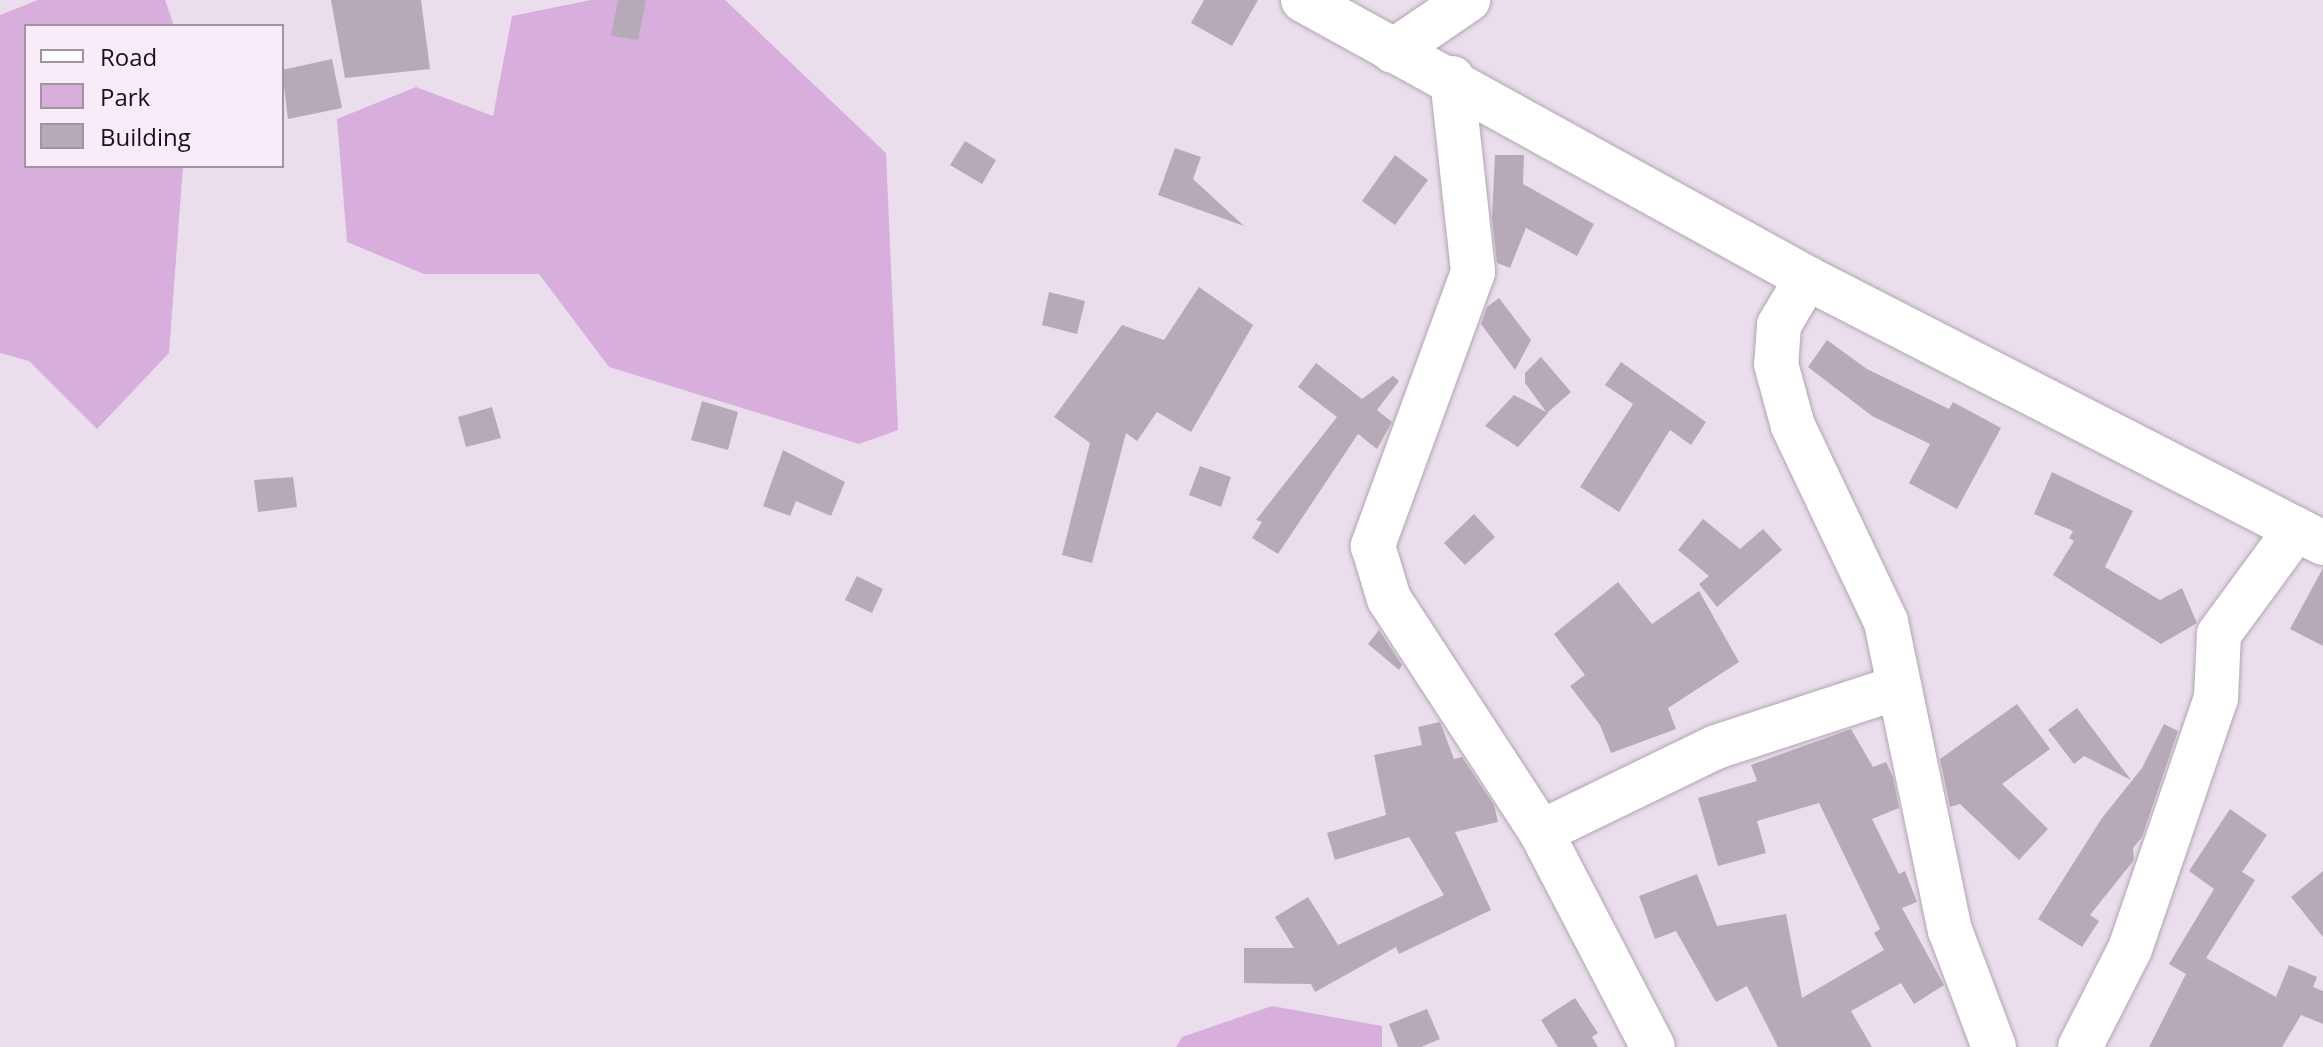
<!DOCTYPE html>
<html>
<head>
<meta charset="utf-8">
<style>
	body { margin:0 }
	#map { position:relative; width:2323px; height:1047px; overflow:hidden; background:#eadeec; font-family:"Open Sans",sans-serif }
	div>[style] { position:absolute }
	.green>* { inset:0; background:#d8aedd }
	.building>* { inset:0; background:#b6aab7 }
	.roads { filter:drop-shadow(0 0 2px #b1a6b2) drop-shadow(0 0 2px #b1a6b2) }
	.minor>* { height:44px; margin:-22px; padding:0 22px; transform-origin:22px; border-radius:22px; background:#fff }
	span { translate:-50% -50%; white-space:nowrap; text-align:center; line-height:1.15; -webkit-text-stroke:6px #f8ecf9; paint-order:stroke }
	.legend { position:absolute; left:24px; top:24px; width:260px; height:144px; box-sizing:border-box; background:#f8ecf9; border:2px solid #9e959f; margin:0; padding:10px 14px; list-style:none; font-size:24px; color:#181318 }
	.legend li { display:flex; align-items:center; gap:16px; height:40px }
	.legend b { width:40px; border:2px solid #9e959f }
</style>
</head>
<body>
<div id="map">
	<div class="green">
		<div style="clip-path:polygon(38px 0,165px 0,174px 26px,26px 26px,26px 166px,183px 166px,169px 353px,97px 429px,29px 361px,0 353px,0 15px)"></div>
		<div style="clip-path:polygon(591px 0,725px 0,886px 153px,898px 430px,859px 444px,609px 367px,539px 274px,424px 274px,347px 242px,337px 119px,416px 87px,493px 116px,512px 16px)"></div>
		<div style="clip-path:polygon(1272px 1006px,1382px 1026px,1382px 1047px,1176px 1047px,1182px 1037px)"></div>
	</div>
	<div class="building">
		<div style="clip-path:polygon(331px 0,421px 0,430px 69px,345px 78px)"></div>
		<div style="clip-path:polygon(618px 0,646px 0,638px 40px,611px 36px)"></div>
		<div style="clip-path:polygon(1204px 0,1258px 0,1232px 46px,1191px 23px)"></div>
		<div style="clip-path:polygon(332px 59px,342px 108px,288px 119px,282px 70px)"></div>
		<div style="clip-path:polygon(965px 141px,996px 160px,982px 184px,950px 165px)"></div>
		<div style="clip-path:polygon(1175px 148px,1201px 157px,1193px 179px,1244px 226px,1158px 195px)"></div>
		<div style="clip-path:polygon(1395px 155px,1428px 180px,1395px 225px,1362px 201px)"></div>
		<div style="clip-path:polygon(1495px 155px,1524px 155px,1523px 184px,1594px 224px,1577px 256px,1526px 228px,1510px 268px,1497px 263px,1492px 218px)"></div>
		<div style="clip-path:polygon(1199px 287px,1253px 325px,1191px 432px,1157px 412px,1137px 441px,1126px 433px,1092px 563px,1062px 555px,1090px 443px,1054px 417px,1122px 325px,1164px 340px)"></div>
		<div style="clip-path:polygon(1049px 292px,1085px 301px,1077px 334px,1042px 325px)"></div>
		<div style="clip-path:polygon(1499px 298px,1531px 340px,1515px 370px,1481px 324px,1487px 307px)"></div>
		<div style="clip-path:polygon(1827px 340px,1867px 369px,1949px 409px,1953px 402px,2001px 428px,1957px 509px,1909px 483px,1930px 444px,1872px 416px,1808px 367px)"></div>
		<div style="clip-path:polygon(1541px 357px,1571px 392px,1547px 413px,1525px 383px,1525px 373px)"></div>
		<div style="clip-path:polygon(1621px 362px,1706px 422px,1691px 445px,1670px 430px,1619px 512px,1580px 487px,1633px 404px,1605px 385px)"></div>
		<div style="clip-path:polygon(1316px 363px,1362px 399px,1393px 376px,1399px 381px,1377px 410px,1392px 422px,1377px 449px,1358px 434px,1278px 554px,1252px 538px,1262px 522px,1256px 520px,1337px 417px,1298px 387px)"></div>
		<div style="clip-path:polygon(1514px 395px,1548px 413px,1518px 447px,1485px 426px)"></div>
		<div style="clip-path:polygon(702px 401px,738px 412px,728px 450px,691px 440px)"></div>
		<div style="clip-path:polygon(492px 407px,501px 438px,466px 447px,458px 417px)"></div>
		<div style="clip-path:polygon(783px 450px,845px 482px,831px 516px,796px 501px,790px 516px,763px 506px)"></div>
		<div style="clip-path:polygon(1200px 466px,1231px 477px,1221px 507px,1189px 495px)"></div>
		<div style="clip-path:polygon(2052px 472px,2133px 511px,2105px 567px,2160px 600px,2182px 588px,2197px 623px,2161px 644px,2053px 575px,2074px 541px,2069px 538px,2073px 531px,2034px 514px)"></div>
		<div style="clip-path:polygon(293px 477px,297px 507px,258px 512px,254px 480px)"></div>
		<div style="clip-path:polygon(1474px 514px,1495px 537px,1465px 565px,1444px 543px)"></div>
		<div style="clip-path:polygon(1703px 519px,1740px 549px,1763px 529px,1782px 550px,1717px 607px,1699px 584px,1709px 576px,1678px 550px)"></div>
		<div style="clip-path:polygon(2323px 568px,2323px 646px,2290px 629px)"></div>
		<div style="clip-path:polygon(857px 576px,883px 589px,872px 613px,845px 600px)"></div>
		<div style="clip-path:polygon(1618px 582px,1652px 624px,1699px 591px,1739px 662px,1668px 708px,1676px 729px,1611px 753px,1600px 725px,1570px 686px,1585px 675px,1554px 634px)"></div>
		<div style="clip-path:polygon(1379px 630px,1402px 665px,1399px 670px,1368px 644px)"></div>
		<div style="clip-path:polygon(2017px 704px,2050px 749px,2002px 784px,2048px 829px,2019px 860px,1960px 804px,1950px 807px,1940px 759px)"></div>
		<div style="clip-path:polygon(2077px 708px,2131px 780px,2084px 756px,2074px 764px,2048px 730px)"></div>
		<div style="clip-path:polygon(1440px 722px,1454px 759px,1462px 757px,1494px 805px,1498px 822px,1455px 832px,1491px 910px,1399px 954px,1396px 947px,1315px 992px,1311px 984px,1244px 983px,1244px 948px,1294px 948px,1275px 917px,1308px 897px,1338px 945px,1444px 895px,1409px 837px,1335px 860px,1327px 833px,1386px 815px,1374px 755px,1422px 745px,1418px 727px)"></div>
		<div style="clip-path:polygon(2164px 724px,2178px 731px,2142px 837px,2133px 848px,2134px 860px,2090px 915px,2099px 921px,2082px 947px,2038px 919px,2102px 818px,2142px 768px)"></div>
		<div style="clip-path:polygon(1851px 729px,1873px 767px,1886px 762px,1893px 777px,1899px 808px,1872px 819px,1899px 874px,1905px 871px,1917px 902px,1902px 908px,1944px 985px,1914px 1004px,1901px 983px,1851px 1011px,1872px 1047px,1778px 1047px,1747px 986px,1716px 1002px,1676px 931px,1655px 939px,1639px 896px,1697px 874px,1717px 926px,1786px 914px,1802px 998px,1884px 950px,1874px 933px,1880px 929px,1819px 803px,1757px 821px,1766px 853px,1718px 866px,1698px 798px,1757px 781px,1751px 765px)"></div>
		<div style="clip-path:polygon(2230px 809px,2267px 835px,2242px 872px,2255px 880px,2206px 958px,2276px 997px,2289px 965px,2317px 977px,2313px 987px,2323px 991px,2323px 1024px,2301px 1015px,2282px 1047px,2149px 1047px,2186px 974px,2169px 964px,2214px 889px,2189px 871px)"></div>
		<div style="clip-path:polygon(2323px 871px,2323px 937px,2291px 897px)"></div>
		<div style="clip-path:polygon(1575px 998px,1598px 1033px,1592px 1037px,1598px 1047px,1558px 1047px,1541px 1020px)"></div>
		<div style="clip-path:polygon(1427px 1009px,1440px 1039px,1421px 1047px,1398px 1047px,1389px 1024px)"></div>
	</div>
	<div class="roads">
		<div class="minor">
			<div style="left:1303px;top:0;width:576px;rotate:28.88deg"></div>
			<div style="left:1807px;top:278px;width:580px;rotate:27.18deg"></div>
			<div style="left:1393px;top:51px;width:91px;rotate:-34.2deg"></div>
			<div style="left:1452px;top:78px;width:195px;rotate:83.8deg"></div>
			<div style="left:1473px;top:272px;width:292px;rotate:110.1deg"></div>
			<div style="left:1373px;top:546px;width:55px;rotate:73.2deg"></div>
			<div style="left:1389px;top:599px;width:278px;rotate:56.9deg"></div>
			<div style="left:1541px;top:832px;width:242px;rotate:62.5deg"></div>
			<div style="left:1807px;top:278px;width:55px;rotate:120.8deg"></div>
			<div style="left:1779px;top:325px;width:39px;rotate:94deg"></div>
			<div style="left:1776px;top:364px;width:64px;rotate:74.7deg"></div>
			<div style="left:1793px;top:426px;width:217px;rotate:64.6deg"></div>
			<div style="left:1886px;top:622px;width:315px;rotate:78.3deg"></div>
			<div style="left:1950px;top:930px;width:125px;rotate:69.4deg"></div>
			<div style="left:1541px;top:832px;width:195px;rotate:-25.9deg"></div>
			<div style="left:1716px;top:747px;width:190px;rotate:-18.1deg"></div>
			<div style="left:2080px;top:1047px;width:110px;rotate:-63deg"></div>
			<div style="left:2130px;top:949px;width:265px;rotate:-71.1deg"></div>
			<div style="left:2216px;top:698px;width:64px;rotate:-87.3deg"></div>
			<div style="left:2219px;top:634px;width:130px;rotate:-53.7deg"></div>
		</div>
	</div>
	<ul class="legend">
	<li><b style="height:10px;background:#fff"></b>Road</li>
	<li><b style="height:22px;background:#d8aedd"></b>Park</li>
	<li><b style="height:22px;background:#b6aab7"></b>Building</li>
	</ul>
</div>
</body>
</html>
